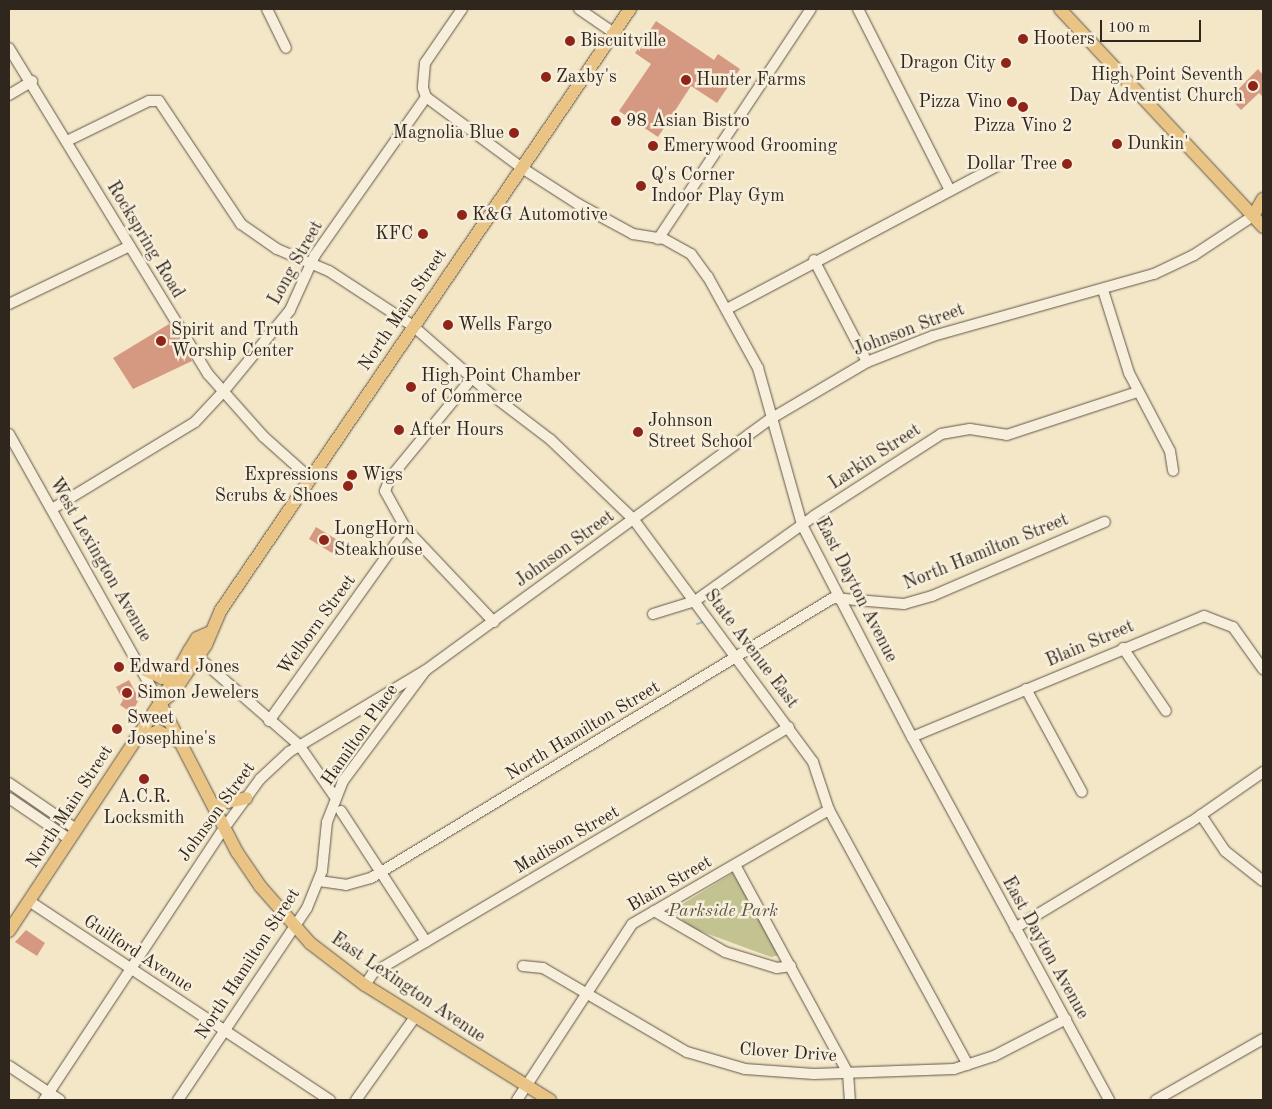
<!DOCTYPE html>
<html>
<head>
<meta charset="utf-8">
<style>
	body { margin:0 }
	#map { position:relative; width:1272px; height:1109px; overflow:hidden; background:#f3e7c7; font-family:"Old Standard TT",serif }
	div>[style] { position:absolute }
	.green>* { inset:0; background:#c2c391 }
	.stream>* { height:2px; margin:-1px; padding:0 1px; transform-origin:1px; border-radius:1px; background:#9fbebf }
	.building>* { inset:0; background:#d59981 }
	.roads { filter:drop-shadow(0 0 1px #605648) drop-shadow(0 0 1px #605648) }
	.minor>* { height:10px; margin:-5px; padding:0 5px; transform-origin:5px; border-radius:5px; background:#f7efdb }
	.major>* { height:12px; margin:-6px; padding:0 6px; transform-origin:6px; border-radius:6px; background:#eac484 }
	.dots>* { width:14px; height:14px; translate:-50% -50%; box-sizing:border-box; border:2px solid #f7efdb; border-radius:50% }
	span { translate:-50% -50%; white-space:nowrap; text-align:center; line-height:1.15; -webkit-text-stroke:5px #f7efdb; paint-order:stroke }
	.poi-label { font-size:18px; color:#2f261d }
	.left { translate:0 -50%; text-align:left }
	.right { translate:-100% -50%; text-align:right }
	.street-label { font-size:18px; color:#2f261d }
	.park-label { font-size:18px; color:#5b5540; font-style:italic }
	.frame { position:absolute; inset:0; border:10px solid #2f261d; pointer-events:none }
	.scale { position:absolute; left:1100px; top:20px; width:101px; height:22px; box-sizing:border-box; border:2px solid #2f261d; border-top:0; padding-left:6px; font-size:15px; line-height:18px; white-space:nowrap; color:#2f261d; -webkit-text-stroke:4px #f7efdb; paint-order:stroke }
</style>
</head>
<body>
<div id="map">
	<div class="green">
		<div style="clip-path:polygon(733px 873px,780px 955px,771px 957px,692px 928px,671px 911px)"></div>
	</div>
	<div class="stream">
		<div style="left:697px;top:624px;width:6px;rotate:-18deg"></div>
	</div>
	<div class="building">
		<div style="clip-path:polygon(656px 21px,714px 60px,718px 54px,740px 69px,717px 103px,691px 86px,658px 137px,619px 111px,651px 64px,635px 53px)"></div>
		<div style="clip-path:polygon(1258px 69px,1263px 75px,1263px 97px,1259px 93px,1241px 110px,1230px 98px)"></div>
		<div style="clip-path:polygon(169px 324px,192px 361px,133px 389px,113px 358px)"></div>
		<div style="clip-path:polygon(316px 527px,339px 541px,332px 553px,309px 539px)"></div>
		<div style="clip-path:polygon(129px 680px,139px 699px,132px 713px,120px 705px,123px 700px,116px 687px)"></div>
		<div style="clip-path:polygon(26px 930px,45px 943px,37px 956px,15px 942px)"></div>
	</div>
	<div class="roads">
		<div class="minor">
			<div style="left:267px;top:9px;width:43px;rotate:64deg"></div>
			<div style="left:462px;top:9px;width:65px;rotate:124.4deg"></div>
			<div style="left:425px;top:63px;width:25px;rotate:95deg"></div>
			<div style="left:423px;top:88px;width:9px;rotate:72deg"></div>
			<div style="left:426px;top:97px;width:119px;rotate:36.5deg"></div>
			<div style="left:522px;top:168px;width:67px;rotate:32.7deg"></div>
			<div style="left:578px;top:204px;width:63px;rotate:28.6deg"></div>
			<div style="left:633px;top:234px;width:31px;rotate:9deg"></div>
			<div style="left:664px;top:239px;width:31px;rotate:29deg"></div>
			<div style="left:691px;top:254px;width:29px;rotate:54deg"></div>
			<div style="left:708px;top:277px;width:104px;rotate:61.2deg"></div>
			<div style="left:758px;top:368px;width:163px;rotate:74.3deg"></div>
			<div style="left:802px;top:525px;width:239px;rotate:62.6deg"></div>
			<div style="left:912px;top:737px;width:413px;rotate:61.5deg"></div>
			<div style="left:579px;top:9px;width:42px;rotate:34.4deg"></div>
			<div style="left:858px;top:9px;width:201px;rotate:63.1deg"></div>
			<div style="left:9px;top:48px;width:382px;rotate:58.6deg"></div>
			<div style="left:208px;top:374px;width:84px;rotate:48.4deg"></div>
			<div style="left:264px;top:437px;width:63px;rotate:41.8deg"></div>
			<div style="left:9px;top:95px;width:27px;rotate:-31deg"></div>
			<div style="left:67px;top:141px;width:91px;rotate:-26deg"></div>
			<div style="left:149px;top:101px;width:10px"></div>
			<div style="left:159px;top:101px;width:148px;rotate:56.3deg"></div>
			<div style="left:241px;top:224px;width:44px;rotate:34.8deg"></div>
			<div style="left:277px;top:249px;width:56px;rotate:22.9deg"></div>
			<div style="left:329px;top:271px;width:100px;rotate:33.2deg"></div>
			<div style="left:413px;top:326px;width:100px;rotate:41.3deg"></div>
			<div style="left:488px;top:392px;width:79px;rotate:37.3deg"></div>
			<div style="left:551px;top:440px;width:115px;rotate:43.9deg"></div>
			<div style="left:634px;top:520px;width:301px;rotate:53.5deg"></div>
			<div style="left:813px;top:762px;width:51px;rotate:71.6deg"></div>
			<div style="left:829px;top:810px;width:290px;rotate:61.4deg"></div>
			<div style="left:658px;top:239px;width:276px;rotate:-56.4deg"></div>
			<div style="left:814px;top:260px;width:115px;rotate:62.5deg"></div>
			<div style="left:1103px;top:290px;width:87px;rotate:72.6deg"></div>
			<div style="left:1129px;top:373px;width:88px;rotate:62.3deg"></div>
			<div style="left:1170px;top:451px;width:20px;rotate:81deg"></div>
			<div style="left:9px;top:304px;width:134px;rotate:-25.6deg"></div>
			<div style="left:727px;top:309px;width:308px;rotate:-27.9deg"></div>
			<div style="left:472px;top:378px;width:129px;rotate:129.4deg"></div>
			<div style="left:390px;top:478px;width:14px;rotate:111deg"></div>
			<div style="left:385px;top:491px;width:43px;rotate:61.1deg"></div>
			<div style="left:406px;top:529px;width:128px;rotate:46.6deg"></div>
			<div style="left:9px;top:434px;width:308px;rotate:60.7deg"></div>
			<div style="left:52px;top:509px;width:167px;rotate:-31.3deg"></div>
			<div style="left:195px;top:422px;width:41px;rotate:-47deg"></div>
			<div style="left:223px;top:392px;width:106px;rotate:-50.7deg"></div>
			<div style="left:290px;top:310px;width:60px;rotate:-65.6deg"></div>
			<div style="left:315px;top:255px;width:193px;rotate:-54.9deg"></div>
			<div style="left:653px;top:614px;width:44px;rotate:-17.2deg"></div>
			<div style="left:695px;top:601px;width:146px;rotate:-35.5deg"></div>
			<div style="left:814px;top:516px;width:151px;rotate:-32.8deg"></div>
			<div style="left:941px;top:434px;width:29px;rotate:-10deg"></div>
			<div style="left:970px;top:429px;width:37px;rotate:9deg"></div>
			<div style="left:1007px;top:435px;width:137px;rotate:-18.3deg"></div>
			<div style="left:1123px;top:648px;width:76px;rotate:55.7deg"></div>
			<div style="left:198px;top:657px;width:134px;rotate:41.1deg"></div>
			<div style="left:299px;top:745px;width:63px;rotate:55.3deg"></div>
			<div style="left:1026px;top:689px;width:117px;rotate:61.5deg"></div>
			<div style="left:269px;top:721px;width:236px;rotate:-54.5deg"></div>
			<div style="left:912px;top:737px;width:316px;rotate:-22.5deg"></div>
			<div style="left:1204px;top:616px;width:31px;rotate:21deg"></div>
			<div style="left:1233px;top:627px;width:52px;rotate:54.5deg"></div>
			<div style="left:9px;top:783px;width:81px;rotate:34.5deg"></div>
			<div style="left:9px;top:798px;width:73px;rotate:34.3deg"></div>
			<div style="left:341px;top:811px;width:156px;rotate:57deg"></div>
			<div style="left:1201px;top:815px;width:43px;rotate:56.3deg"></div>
			<div style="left:1225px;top:851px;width:48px;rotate:38.3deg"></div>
			<div style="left:735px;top:865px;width:237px;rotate:61.5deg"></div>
			<div style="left:848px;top:1073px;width:27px;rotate:86deg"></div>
			<div style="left:319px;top:881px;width:27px;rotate:8deg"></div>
			<div style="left:346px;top:885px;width:26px;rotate:-16deg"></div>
			<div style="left:371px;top:878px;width:540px;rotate:-31.22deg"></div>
			<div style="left:833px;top:598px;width:71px;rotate:4.8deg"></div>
			<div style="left:904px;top:604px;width:29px;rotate:-16deg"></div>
			<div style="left:932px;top:596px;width:188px;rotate:-23.2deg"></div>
			<div style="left:29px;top:901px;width:361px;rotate:33.5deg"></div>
			<div style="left:654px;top:911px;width:82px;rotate:30deg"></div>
			<div style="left:725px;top:952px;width:54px;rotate:17.1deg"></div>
			<div style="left:777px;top:968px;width:14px;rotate:-8deg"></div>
			<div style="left:1015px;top:928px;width:205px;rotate:-31.1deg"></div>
			<div style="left:1191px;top:822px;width:88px;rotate:-34.8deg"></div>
			<div style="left:523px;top:966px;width:20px;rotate:6deg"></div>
			<div style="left:543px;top:968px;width:167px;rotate:30.3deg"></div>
			<div style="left:687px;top:1052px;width:60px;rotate:16.3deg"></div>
			<div style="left:745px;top:1069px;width:69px;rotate:4.1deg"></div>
			<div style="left:814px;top:1074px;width:140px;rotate:-2deg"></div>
			<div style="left:954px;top:1069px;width:42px;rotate:-18deg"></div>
			<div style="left:994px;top:1056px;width:81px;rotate:-27.2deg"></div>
			<div style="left:365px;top:985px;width:14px;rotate:-56deg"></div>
			<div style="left:373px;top:973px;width:483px;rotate:-30.6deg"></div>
			<div style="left:9px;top:1066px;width:61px;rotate:33.7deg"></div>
			<div style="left:44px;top:1100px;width:328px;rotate:-56.5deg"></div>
			<div style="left:225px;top:827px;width:59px;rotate:-53.9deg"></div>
			<div style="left:260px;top:779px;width:40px;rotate:-43deg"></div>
			<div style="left:289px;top:752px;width:160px;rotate:-30.9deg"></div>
			<div style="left:426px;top:670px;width:428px;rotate:-36.1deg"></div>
			<div style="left:772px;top:418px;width:110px;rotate:-30.5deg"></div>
			<div style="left:867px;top:362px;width:71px;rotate:-21.5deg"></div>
			<div style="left:933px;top:336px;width:230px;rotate:-15.7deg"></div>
			<div style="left:1154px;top:274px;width:44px;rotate:-25.4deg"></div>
			<div style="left:1194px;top:255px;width:71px;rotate:-33.5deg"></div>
			<div style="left:178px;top:1100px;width:231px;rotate:-56.1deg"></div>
			<div style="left:307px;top:908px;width:40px;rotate:-68deg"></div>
			<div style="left:322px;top:871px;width:49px;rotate:-84.2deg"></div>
			<div style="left:327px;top:822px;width:44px;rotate:-68.7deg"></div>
			<div style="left:343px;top:781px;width:137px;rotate:-53.3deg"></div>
			<div style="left:356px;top:1100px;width:102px;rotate:-54.6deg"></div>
			<div style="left:517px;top:1100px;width:210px;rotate:-56.8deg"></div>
			<div style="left:632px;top:924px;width:228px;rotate:-30.1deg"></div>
			<div style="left:1156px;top:1100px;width:123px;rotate:-29.7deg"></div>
		</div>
		<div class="major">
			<div style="left:1060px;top:9px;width:298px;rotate:47deg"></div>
			<div style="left:1253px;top:216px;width:20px;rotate:-60deg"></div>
			<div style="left:143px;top:669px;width:21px;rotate:25deg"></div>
			<div style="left:162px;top:678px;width:12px;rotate:-14deg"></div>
			<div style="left:160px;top:703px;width:16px;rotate:-38deg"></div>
			<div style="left:173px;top:693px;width:58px;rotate:-55.5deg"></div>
			<div style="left:206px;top:645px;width:38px;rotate:-67deg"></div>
			<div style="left:221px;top:610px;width:727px;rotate:-55.76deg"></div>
			<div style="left:160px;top:703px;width:168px;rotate:62.7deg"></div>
			<div style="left:237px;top:852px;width:41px;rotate:55.9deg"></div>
			<div style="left:260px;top:886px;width:76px;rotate:48.7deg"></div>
			<div style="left:310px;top:943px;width:69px;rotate:37.4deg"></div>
			<div style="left:365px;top:985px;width:218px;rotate:31.9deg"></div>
			<div style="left:135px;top:740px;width:25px;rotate:-21deg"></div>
			<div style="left:158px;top:731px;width:22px;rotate:27deg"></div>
			<div style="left:214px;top:805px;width:33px;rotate:-12deg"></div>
			<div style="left:9px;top:931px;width:273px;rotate:-56.5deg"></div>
			<div style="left:160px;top:703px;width:60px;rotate:-60.9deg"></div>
			<div style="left:189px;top:651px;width:15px;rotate:-58deg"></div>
			<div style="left:197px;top:638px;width:12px;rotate:-24deg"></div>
		</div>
	</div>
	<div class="dots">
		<div style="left:1023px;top:39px;background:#8f2418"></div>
		<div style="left:570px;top:41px;background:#8f2418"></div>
		<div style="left:1006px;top:63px;background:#8f2418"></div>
		<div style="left:546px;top:77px;background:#8f2418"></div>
		<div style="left:686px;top:80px;background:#8f2418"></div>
		<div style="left:1253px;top:86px;background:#8f2418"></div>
		<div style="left:1012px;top:102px;background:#8f2418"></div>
		<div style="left:1023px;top:107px;background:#8f2418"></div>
		<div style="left:616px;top:121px;background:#8f2418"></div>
		<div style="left:514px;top:133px;background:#8f2418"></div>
		<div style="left:1117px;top:144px;background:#8f2418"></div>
		<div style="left:653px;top:146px;background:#8f2418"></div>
		<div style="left:1067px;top:164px;background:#8f2418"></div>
		<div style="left:641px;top:186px;background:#8f2418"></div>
		<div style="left:462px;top:215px;background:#8f2418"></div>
		<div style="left:423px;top:234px;background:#8f2418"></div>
		<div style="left:448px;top:325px;background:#8f2418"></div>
		<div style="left:161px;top:341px;background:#8f2418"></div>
		<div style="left:411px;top:387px;background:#8f2418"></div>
		<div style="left:399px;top:430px;background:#8f2418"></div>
		<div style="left:638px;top:432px;background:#8f2418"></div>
		<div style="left:352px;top:475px;background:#8f2418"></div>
		<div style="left:348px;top:486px;background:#8f2418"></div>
		<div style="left:324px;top:540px;background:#8f2418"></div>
		<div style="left:119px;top:667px;background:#8f2418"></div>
		<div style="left:127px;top:693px;background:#8f2418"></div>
		<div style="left:117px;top:729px;background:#8f2418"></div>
		<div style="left:144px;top:779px;background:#8f2418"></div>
	</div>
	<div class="poi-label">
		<span class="left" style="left:1033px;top:39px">Hooters</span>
		<span class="left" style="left:580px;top:41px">Biscuitville</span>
		<span class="right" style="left:996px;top:63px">Dragon City</span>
		<span class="right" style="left:1243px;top:86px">High Point Seventh<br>Day Adventist Church</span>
		<span class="left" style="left:556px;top:77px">Zaxby's</span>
		<span class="left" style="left:696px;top:80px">Hunter Farms</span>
		<span class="right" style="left:1002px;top:102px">Pizza Vino</span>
		<span class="left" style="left:626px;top:121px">98 Asian Bistro</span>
		<span style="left:1023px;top:126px">Pizza Vino 2</span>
		<span class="right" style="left:504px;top:133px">Magnolia Blue</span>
		<span class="left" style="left:1127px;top:144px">Dunkin'</span>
		<span class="left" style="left:663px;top:146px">Emerywood Grooming</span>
		<span class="right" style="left:1057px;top:164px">Dollar Tree</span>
		<span class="left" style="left:651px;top:186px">Q's Corner<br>Indoor Play Gym</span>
		<span class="left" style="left:472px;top:215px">K&amp;G Automotive</span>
		<span class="right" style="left:413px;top:234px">KFC</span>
		<span class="left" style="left:458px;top:325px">Wells Fargo</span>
		<span class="left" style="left:171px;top:341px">Spirit and Truth<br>Worship Center</span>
		<span class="left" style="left:421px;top:387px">High Point Chamber<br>of Commerce</span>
		<span class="left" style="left:648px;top:432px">Johnson<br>Street School</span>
		<span class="left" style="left:409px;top:430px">After Hours</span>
		<span class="left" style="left:362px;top:475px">Wigs</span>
		<span class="right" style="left:338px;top:486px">Expressions<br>Scrubs &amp; Shoes</span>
		<span class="left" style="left:334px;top:540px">LongHorn<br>Steakhouse</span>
		<span class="left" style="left:129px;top:667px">Edward Jones</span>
		<span class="left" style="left:137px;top:693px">Simon Jewelers</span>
		<span class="left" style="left:127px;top:729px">Sweet<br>Josephine's</span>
		<span style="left:144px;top:808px">A.C.R.<br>Locksmith</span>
	</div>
	<div class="street-label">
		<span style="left:145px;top:240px;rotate:59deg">Rockspring Road</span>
		<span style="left:296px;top:263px;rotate:-61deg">Long Street</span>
		<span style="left:403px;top:310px;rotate:-56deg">North Main Street</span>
		<span style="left:909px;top:330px;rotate:-21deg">Johnson Street</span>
		<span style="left:875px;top:457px;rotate:-33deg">Larkin Street</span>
		<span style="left:565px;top:549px;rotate:-36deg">Johnson Street</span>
		<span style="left:986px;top:552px;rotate:-22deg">North Hamilton Street</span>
		<span style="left:100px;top:560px;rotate:60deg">West Lexington Avenue</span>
		<span style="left:856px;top:590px;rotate:63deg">East Dayton Avenue</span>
		<span style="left:317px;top:625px;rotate:-54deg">Welborn Street</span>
		<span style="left:1090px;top:644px;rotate:-23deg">Blain Street</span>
		<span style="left:751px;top:649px;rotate:53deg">State Avenue East</span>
		<span style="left:583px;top:731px;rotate:-31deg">North Hamilton Street</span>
		<span style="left:360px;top:735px;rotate:-55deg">Hamilton Place</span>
		<span style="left:70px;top:807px;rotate:-57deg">North Main Street</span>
		<span style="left:217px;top:812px;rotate:-54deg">Johnson Street</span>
		<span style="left:567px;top:840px;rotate:-30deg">Madison Street</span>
		<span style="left:670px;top:884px;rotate:-30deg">Blain Street</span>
		<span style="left:1045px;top:948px;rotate:61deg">East Dayton Avenue</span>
		<span style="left:138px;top:954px;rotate:33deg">Guilford Avenue</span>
		<span style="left:248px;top:964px;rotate:-57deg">North Hamilton Street</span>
		<span style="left:408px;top:988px;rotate:34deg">East Lexington Avenue</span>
		<span style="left:788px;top:1053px;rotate:4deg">Clover Drive</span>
	</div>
	<div class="park-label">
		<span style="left:723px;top:911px">Parkside Park</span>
	</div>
	<div class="frame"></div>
	<div class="scale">100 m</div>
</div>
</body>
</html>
